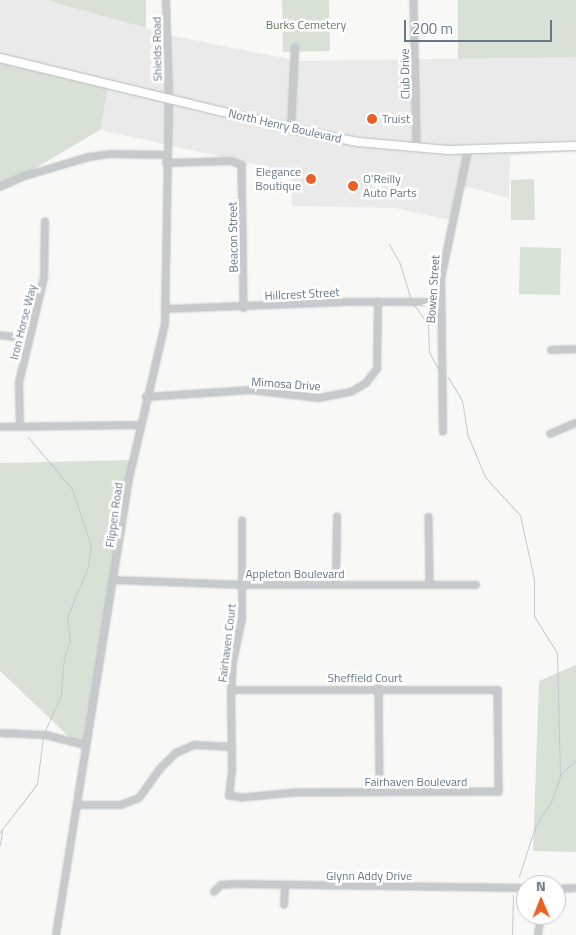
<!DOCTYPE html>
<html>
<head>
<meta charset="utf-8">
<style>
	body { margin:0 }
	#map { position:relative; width:576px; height:935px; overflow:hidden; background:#f8f9f6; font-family:"Titillium Web",sans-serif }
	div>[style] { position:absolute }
	.built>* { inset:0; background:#e9eae9 }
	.green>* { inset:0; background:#d9e1d7 }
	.stream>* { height:1px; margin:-0.5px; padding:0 0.5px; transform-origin:0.5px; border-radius:0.5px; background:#c1cad0 }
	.roads { filter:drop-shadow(0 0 1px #b8bcbf) drop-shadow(0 0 1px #b8bcbf) }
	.minor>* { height:5.5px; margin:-2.75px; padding:0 2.75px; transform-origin:2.75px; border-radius:2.75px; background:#c6cacd }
	.highway>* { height:8px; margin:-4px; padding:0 4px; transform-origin:4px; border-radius:4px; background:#fff }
	.dots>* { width:14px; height:14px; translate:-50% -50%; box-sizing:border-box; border:2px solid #fff; border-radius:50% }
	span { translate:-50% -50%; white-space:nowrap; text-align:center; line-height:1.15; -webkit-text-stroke:5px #fff; paint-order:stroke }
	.park-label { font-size:12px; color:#657a62 }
	.street-label { font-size:12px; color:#678 }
	.poi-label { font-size:12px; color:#678 }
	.left { translate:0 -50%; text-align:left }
	.right { translate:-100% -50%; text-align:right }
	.north { position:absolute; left:516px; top:875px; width:50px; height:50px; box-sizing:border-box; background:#fff; border:1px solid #c2c9cf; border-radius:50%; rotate:359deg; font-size:14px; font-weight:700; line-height:20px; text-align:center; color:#678 }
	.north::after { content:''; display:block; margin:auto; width:18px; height:22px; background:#ea6125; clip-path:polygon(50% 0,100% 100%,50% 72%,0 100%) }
	.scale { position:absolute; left:404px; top:20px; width:148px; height:22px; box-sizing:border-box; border:2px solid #678; border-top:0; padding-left:6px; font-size:15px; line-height:18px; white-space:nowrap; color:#678; -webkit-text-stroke:4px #fff; paint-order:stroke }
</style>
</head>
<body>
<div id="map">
	<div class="built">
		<div style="clip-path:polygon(0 0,48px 0,169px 35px,299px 61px,576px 57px,576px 151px,510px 156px,509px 198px,457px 184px,449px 220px,395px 208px,292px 206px,291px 172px,100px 130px,108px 88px,0 63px)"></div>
	</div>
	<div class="green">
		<div style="clip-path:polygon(48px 0,146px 0,146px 28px,60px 4px)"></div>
		<div style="clip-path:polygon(282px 0,329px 0,330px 51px,283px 52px)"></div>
		<div style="clip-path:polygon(458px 0,576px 0,576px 57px,458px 59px)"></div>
		<div style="clip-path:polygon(0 63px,108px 88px,100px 130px,0 189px)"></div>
		<div style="clip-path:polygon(534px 179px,535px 220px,511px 220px,511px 180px)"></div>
		<div style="clip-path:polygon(520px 247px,561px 248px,560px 295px,519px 294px)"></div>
		<div style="clip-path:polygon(131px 460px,85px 752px,0 671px,0 463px)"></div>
		<div style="clip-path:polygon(576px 665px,576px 852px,533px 851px,539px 681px)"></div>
	</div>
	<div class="stream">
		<div style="left:389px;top:244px;width:23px;rotate:61deg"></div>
		<div style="left:400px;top:264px;width:38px;rotate:73deg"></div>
		<div style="left:414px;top:305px;width:24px;rotate:54deg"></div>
		<div style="left:428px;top:324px;width:28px;rotate:88deg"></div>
		<div style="left:429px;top:352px;width:19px;rotate:62deg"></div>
		<div style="left:448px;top:377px;width:27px;rotate:59deg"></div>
		<div style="left:462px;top:400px;width:36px;rotate:81deg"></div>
		<div style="left:468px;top:436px;width:44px;rotate:67.5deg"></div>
		<div style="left:485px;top:477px;width:52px;rotate:47.4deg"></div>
		<div style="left:520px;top:515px;width:66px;rotate:77.7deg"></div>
		<div style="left:534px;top:579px;width:37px;rotate:90deg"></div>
		<div style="left:534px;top:616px;width:44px;rotate:58.1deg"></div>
		<div style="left:557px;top:653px;width:123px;rotate:88.6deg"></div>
		<div style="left:560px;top:776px;width:28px;rotate:109deg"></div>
		<div style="left:551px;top:802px;width:30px;rotate:123deg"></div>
		<div style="left:535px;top:827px;width:52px;rotate:108.1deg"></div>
		<div style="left:28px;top:437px;width:68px;rotate:49.8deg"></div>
		<div style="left:72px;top:489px;width:59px;rotate:71.3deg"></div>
		<div style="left:91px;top:545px;width:24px;rotate:99deg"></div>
		<div style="left:87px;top:569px;width:52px;rotate:112.6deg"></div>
		<div style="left:67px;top:617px;width:23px;rotate:83deg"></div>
		<div style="left:70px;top:640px;width:18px;rotate:109deg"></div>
		<div style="left:64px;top:657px;width:38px;rotate:95deg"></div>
		<div style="left:61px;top:695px;width:42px;rotate:114.1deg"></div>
		<div style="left:560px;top:775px;width:22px;rotate:-43deg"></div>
		<div style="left:0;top:832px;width:61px;rotate:-52.4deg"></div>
		<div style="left:37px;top:784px;width:47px;rotate:-82.7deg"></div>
		<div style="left:0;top:845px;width:15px;rotate:-82deg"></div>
		<div style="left:512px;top:935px;width:40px;rotate:-88.6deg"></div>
	</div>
	<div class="roads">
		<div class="minor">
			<div style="left:414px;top:0;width:148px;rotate:88.8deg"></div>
			<div style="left:291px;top:129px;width:81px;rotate:-87.2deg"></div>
			<div style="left:166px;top:163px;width:65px;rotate:-1.8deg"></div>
			<div style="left:231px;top:161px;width:12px;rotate:20deg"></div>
			<div style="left:242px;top:165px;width:143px;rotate:89.2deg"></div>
			<div style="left:0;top:187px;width:24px;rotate:-24deg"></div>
			<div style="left:22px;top:177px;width:70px;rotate:-16.6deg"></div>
			<div style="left:89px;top:157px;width:22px;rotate:-8deg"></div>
			<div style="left:111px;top:154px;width:55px;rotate:1deg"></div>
			<div style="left:166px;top:309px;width:179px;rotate:-2.2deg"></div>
			<div style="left:345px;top:302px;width:95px"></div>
			<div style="left:0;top:335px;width:28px;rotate:8deg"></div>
			<div style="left:551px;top:350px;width:25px;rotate:-2deg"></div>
			<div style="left:146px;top:397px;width:105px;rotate:-3.8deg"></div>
			<div style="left:251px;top:390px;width:68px;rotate:6.7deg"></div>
			<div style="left:319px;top:398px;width:33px;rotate:-11deg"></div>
			<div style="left:351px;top:392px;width:17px;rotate:-31deg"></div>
			<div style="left:366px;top:383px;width:18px;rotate:-52deg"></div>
			<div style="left:377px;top:369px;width:67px;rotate:-89.1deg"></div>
			<div style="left:0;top:427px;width:140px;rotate:-0.8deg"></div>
			<div style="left:20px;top:427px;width:44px;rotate:-91.3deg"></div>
			<div style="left:19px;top:383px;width:108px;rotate:-76.6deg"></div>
			<div style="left:44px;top:278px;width:56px;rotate:-89deg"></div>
			<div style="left:443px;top:432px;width:153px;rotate:-90.7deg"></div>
			<div style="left:441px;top:279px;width:131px;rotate:-78.1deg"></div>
			<div style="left:550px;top:434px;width:28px;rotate:-23deg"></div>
			<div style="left:429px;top:517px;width:67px;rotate:89.1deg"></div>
			<div style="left:114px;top:580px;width:130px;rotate:2.2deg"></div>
			<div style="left:244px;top:585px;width:232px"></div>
			<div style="left:336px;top:584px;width:67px;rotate:-89.1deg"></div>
			<div style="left:379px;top:688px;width:104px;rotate:89.4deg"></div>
			<div style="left:231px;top:690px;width:267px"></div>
			<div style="left:498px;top:690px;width:102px;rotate:89.4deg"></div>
			<div style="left:499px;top:792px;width:204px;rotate:179.7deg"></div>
			<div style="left:295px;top:793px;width:52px;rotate:174.5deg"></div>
			<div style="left:243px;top:798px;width:14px;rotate:-172deg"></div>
			<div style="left:229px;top:796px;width:26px;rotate:-83deg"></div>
			<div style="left:232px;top:770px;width:80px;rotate:-90.7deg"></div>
			<div style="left:231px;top:690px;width:28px;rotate:-86deg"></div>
			<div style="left:233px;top:662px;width:44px;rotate:-78.2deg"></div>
			<div style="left:242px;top:619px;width:98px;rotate:-90deg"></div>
			<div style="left:0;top:733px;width:46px;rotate:2.5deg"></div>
			<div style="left:46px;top:735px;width:40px;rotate:14.4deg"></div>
			<div style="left:77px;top:805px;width:44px"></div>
			<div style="left:121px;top:805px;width:19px;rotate:-21deg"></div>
			<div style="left:139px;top:798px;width:34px;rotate:-54deg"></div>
			<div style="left:159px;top:770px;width:24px;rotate:-45deg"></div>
			<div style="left:176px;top:753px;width:20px;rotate:-24deg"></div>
			<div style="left:194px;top:745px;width:38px;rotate:3deg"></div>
			<div style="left:556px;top:889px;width:20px;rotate:-3deg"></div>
			<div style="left:214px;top:892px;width:10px;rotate:-45deg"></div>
			<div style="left:221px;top:885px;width:14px;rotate:-4deg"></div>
			<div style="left:235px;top:884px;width:291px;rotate:0.8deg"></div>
			<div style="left:284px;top:905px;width:19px;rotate:-87deg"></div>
			<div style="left:56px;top:935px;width:458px;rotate:-80.9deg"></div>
			<div style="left:128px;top:483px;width:163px;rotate:-76.9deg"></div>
			<div style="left:165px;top:324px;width:226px;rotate:-89deg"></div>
			<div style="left:169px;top:98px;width:98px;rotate:-91.8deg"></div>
			<div style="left:538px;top:935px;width:20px;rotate:-81deg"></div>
		</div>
		<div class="highway">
			<div style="left:0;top:58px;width:310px;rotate:13.6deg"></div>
			<div style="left:301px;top:131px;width:58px;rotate:10.9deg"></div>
			<div style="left:358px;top:142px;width:90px;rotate:5.1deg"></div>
			<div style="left:448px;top:150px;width:128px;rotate:-1.8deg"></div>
		</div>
	</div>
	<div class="dots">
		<div style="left:372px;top:119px;background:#ea6125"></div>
		<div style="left:311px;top:179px;background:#ea6125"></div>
		<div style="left:353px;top:186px;background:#ea6125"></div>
	</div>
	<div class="park-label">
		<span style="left:306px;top:25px">Burks Cemetery</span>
	</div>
	<div class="street-label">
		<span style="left:157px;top:49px;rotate:-91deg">Shields Road</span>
		<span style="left:405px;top:74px;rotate:-91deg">Club Drive</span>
		<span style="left:285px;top:126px;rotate:13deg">North Henry Boulevard</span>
		<span style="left:233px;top:237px;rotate:-91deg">Beacon Street</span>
		<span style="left:433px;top:289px;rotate:-86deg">Bowen Street</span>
		<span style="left:302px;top:294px;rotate:-3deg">Hillcrest Street</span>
		<span style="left:23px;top:322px;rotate:-76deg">Iron Horse Way</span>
		<span style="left:286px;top:384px;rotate:4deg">Mimosa Drive</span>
		<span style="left:114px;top:515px;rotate:-82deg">Flippen Road</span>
		<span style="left:295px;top:574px">Appleton Boulevard</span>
		<span style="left:227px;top:643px;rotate:-83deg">Fairhaven Court</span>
		<span style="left:365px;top:678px">Sheffield Court</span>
		<span style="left:416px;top:782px">Fairhaven Boulevard</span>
		<span style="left:369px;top:876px">Glynn Addy Drive</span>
	</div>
	<div class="poi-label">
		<span class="left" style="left:382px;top:119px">Truist</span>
		<span class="right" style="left:301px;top:179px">Elegance<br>Boutique</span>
		<span class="left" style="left:363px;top:186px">O'Reilly<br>Auto Parts</span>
	</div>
	<div class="north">N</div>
	<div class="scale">200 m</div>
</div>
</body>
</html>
